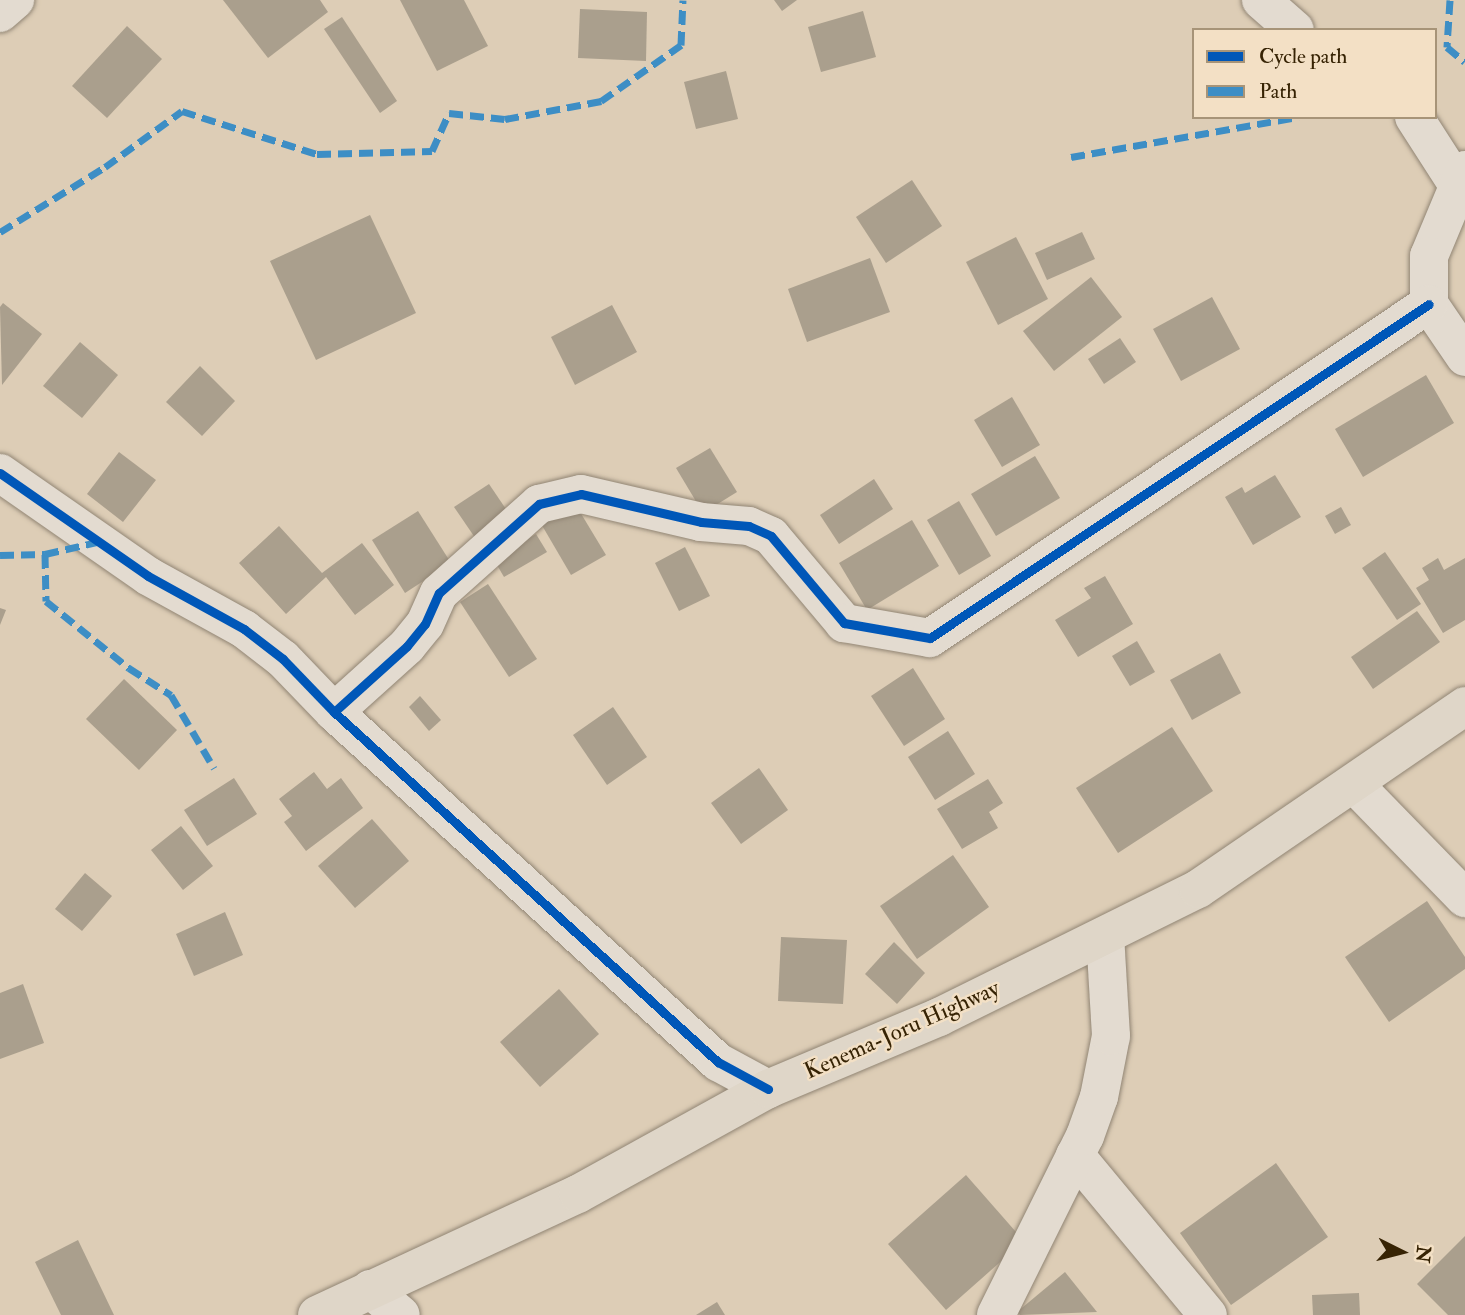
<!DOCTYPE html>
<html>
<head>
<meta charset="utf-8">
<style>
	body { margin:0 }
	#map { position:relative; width:1465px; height:1315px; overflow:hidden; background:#ddcdb6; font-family:"IM FELL Double Pica",serif }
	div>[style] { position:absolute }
	.building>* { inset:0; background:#aa9f8d }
	.roads { filter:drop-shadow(0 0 2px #918574) drop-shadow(0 0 2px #918574) }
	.minor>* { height:38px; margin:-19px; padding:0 19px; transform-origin:19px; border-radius:19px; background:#e3dbd0 }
	.trunk>* { height:38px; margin:-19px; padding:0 19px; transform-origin:19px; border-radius:19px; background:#dfd6c8 }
	.quiet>* { height:7px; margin-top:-3.5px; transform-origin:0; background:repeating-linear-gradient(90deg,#3d8ec5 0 14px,transparent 0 21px) }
	.cycleway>* { height:9px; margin:-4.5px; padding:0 4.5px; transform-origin:4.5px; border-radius:4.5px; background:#0057b8 }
	span { translate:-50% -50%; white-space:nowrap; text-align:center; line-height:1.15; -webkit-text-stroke:5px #f3e0c5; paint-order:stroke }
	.street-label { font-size:23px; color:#362304 }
	.legend { position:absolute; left:1192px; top:28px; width:245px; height:91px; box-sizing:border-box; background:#f3e0c5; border:2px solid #a79478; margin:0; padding:9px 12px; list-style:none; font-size:21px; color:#362304 }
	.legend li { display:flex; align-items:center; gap:14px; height:35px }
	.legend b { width:35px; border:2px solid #a79478 }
	.north { position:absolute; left:1367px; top:1217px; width:70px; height:70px; -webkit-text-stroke:5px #f3e0c5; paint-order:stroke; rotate:96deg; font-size:19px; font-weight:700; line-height:28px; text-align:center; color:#362304 }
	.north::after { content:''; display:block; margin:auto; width:24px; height:32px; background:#362304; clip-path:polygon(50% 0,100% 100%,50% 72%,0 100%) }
</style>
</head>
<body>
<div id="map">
	<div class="building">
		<div style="clip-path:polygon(223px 0,320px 0,328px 12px,268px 58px)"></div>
		<div style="clip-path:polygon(400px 0,464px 0,488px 46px,437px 71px)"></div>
		<div style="clip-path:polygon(774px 0,797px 0,782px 11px)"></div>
		<div style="clip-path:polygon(580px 9px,647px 12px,646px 61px,578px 58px)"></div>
		<div style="clip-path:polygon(863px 11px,876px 57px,821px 72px,808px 27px)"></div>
		<div style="clip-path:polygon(342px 17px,397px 101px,380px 113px,324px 29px)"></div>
		<div style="clip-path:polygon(127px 26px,162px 59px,107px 118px,72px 86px)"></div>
		<div style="clip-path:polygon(726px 71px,738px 119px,696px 129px,684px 82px)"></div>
		<div style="clip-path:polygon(912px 180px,942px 226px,886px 263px,856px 217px)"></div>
		<div style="clip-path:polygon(370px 215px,416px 313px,316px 360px,270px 261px)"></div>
		<div style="clip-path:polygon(1082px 232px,1095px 259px,1047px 280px,1035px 253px)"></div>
		<div style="clip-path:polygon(1016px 237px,1048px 299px,998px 325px,966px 262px)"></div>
		<div style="clip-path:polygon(870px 258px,890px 312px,807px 342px,788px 289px)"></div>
		<div style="clip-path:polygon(1091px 277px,1122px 317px,1054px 371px,1023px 331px)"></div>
		<div style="clip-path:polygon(1212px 297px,1240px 349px,1181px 381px,1153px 329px)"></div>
		<div style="clip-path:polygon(3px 303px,42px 334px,2px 385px,0 307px)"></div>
		<div style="clip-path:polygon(612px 305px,637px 352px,575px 385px,551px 337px)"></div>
		<div style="clip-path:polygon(1120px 338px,1136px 362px,1104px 384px,1088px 359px)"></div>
		<div style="clip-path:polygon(80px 342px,118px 375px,82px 418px,43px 386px)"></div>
		<div style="clip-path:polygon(200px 366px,235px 401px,202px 436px,166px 402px)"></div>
		<div style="clip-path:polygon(1426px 375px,1454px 423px,1363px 477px,1335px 429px)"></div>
		<div style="clip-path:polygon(1012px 397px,1040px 445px,1002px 467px,974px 420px)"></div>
		<div style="clip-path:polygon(710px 448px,737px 492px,703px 513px,676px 468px)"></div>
		<div style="clip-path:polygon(119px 452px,156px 480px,123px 522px,87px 494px)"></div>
		<div style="clip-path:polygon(1035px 456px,1060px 498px,996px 536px,971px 494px)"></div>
		<div style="clip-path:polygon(1275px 475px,1301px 517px,1253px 545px,1225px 497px,1242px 487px,1245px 493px)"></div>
		<div style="clip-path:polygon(874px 479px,893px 509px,839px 544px,820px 515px)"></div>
		<div style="clip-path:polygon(489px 484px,512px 518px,478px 542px,454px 507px)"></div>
		<div style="clip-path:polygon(959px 501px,991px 556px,959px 575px,927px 520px)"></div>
		<div style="clip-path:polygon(574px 502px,606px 555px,571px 575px,540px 522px)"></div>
		<div style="clip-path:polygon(1341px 507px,1351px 525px,1335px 534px,1325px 516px)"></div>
		<div style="clip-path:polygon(418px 511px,451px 563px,405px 593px,372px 540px)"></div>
		<div style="clip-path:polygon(912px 520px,939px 566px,867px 610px,839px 563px)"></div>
		<div style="clip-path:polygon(279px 526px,322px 573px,362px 543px,394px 585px,355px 615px,326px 577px,286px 614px,239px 563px)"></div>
		<div style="clip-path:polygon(536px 534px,547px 552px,504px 577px,494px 560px)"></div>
		<div style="clip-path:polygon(685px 547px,710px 596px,679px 611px,655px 563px)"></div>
		<div style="clip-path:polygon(1385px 552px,1421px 604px,1397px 620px,1362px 568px)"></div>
		<div style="clip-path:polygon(1438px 558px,1444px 570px,1465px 558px,1465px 620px,1443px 633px,1416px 588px,1429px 580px,1422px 568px)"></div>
		<div style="clip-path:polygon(1105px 576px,1133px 624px,1078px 657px,1055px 620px,1091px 598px,1084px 588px)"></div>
		<div style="clip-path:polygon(488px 584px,537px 659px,509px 677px,460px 602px)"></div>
		<div style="clip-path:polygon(0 608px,6px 610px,0 625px)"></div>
		<div style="clip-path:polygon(1417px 611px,1440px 642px,1373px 689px,1351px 657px)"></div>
		<div style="clip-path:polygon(1137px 641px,1155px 672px,1130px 686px,1112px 656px)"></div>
		<div style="clip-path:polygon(1220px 653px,1241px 693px,1192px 720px,1170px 680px)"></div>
		<div style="clip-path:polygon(913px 668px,945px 719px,904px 746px,871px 696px)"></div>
		<div style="clip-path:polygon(124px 679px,177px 730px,139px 770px,86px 719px)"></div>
		<div style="clip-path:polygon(420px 696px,441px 720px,429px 731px,409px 707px)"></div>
		<div style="clip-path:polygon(613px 707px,647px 757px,607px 785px,573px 735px)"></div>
		<div style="clip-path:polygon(1172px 727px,1213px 791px,1118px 853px,1076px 788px)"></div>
		<div style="clip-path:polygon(948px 731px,975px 774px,935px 800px,908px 757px)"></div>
		<div style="clip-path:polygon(759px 768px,788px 810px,741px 844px,711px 803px)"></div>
		<div style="clip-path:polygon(314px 772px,327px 789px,341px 778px,363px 808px,306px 851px,284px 822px,292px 816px,279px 799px)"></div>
		<div style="clip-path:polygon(234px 778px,257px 814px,207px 846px,184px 810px)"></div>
		<div style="clip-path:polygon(988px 779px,1003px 803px,989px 812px,998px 828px,962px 849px,937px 809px)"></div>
		<div style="clip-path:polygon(372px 819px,409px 861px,355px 908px,318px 866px)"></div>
		<div style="clip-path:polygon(181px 826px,213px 866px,183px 890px,151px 850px)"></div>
		<div style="clip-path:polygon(953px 855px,989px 907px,917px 959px,880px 906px)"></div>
		<div style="clip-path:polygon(85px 873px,112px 896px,82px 931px,55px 909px)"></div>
		<div style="clip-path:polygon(1427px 901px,1465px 957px,1465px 969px,1389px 1022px,1345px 957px)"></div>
		<div style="clip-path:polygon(225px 912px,243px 955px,194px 976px,176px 934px)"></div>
		<div style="clip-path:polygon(781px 937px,847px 940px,843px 1004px,778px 1001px)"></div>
		<div style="clip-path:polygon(894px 942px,925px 973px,897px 1004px,865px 974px)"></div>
		<div style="clip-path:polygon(23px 984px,44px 1043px,0 1059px,0 993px)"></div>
		<div style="clip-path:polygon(559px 989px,599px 1034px,540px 1087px,500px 1042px)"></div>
		<div style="clip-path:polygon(1276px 1163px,1328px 1237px,1231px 1305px,1180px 1233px)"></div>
		<div style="clip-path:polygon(966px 1175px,1024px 1241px,946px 1310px,888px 1244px)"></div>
		<div style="clip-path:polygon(1465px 1236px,1465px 1315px,1448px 1315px,1417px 1284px)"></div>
		<div style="clip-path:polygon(78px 1240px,114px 1315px,61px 1315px,35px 1262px)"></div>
		<div style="clip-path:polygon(1065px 1272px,1097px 1312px,1020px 1315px,1017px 1312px)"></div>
		<div style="clip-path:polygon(1359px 1293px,1360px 1315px,1313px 1315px,1312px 1295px)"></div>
		<div style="clip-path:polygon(717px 1302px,725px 1315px,696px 1315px)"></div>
	</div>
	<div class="roads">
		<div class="minor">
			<div style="left:1261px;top:0;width:45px;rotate:41.4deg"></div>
			<div style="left:0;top:13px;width:20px;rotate:-41deg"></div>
			<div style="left:1414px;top:117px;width:80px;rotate:57.3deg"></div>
			<div style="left:1457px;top:184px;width:9px;rotate:21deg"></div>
			<div style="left:1465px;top:170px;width:93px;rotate:112.7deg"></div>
			<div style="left:1429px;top:256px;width:48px;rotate:90deg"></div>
			<div style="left:1429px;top:304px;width:64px;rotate:55.8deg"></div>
			<div style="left:0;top:473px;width:180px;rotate:34.8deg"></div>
			<div style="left:148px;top:576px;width:110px;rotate:28.9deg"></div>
			<div style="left:244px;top:629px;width:49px;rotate:37.6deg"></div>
			<div style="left:283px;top:659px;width:74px;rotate:46.1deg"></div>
			<div style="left:334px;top:712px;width:520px;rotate:42.35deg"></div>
			<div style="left:718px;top:1062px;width:57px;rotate:28.4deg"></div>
			<div style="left:334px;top:712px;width:98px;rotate:-42.1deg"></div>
			<div style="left:407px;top:646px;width:28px;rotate:-51deg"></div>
			<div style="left:425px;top:624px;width:34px;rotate:-66deg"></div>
			<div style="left:439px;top:593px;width:134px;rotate:-41.7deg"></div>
			<div style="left:539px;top:504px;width:43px;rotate:-13.4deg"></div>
			<div style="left:581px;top:494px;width:123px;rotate:13.1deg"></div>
			<div style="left:701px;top:522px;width:48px;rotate:4.8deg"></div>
			<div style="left:749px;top:526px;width:24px;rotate:24deg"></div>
			<div style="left:771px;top:536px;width:114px;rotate:50deg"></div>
			<div style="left:844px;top:623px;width:87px;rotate:9.9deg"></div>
			<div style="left:930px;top:638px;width:600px;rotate:-33.8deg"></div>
			<div style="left:1355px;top:785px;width:158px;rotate:45.8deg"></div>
			<div style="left:1075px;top:1155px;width:208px;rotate:50.3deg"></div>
			<div style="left:370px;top:1289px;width:40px;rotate:40deg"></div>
			<div style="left:996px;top:1315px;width:200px;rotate:-63.6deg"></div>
			<div style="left:1085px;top:1136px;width:41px;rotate:-70.3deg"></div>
			<div style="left:1099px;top:1097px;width:62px;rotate:-78.9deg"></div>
			<div style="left:1111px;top:1036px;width:100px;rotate:-93.4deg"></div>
		</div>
		<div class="trunk">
			<div style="left:317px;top:1315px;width:288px;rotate:-24.9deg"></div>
			<div style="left:578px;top:1194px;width:217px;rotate:-28.9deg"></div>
			<div style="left:768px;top:1089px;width:186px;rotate:-22.8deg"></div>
			<div style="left:939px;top:1017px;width:289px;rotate:-26.3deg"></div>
			<div style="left:1198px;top:889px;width:324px;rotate:-34.4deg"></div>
		</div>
	</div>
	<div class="quiet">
		<div style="left:1450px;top:0;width:47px;rotate:93.7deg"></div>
		<div style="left:1447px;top:47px;width:23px;rotate:40deg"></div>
		<div style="left:1071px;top:157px;width:231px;rotate:-10deg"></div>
		<div style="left:0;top:232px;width:123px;rotate:-31.8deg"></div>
		<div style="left:105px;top:167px;width:95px;rotate:-36deg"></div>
		<div style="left:182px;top:111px;width:142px;rotate:17.7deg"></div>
		<div style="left:317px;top:154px;width:115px;rotate:-1.5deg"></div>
		<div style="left:432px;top:151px;width:42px;rotate:-65.9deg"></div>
		<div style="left:449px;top:113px;width:56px;rotate:6.1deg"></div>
		<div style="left:505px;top:119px;width:98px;rotate:-10.6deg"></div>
		<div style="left:601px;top:101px;width:98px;rotate:-35deg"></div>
		<div style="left:681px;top:45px;width:45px;rotate:-87.5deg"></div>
		<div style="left:45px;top:554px;width:47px;rotate:88.8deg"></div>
		<div style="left:46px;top:601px;width:107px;rotate:38.9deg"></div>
		<div style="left:129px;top:668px;width:50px;rotate:32.7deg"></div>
		<div style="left:171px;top:695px;width:85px;rotate:59.5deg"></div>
		<div style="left:0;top:555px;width:45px;rotate:-1.3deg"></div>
		<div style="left:45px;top:554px;width:53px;rotate:-13deg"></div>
	</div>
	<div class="cycleway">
		<div style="left:0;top:473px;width:180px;rotate:34.8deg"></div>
		<div style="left:148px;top:576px;width:110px;rotate:28.9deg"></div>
		<div style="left:244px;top:629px;width:49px;rotate:37.6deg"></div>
		<div style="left:283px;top:659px;width:74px;rotate:46.1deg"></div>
		<div style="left:334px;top:712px;width:520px;rotate:42.35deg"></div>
		<div style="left:718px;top:1062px;width:57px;rotate:28.4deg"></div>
		<div style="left:334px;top:712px;width:98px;rotate:-42.1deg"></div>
		<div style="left:407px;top:646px;width:28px;rotate:-51deg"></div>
		<div style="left:425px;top:624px;width:34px;rotate:-66deg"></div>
		<div style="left:439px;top:593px;width:134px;rotate:-41.7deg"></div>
		<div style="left:539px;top:504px;width:43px;rotate:-13.4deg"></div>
		<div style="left:581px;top:494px;width:123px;rotate:13.1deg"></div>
		<div style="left:701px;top:522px;width:48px;rotate:4.8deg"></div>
		<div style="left:749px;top:526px;width:24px;rotate:24deg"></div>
		<div style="left:771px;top:536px;width:114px;rotate:50deg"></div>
		<div style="left:844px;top:623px;width:87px;rotate:9.9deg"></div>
		<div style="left:930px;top:638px;width:600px;rotate:-33.8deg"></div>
	</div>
	<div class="street-label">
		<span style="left:902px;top:1030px;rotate:-24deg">Kenema-Joru Highway</span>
	</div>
	<ul class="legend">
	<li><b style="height:9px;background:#0057b8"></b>Cycle path</li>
	<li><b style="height:9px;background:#3d8ec5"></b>Path</li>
	</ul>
	<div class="north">N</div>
</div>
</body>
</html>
